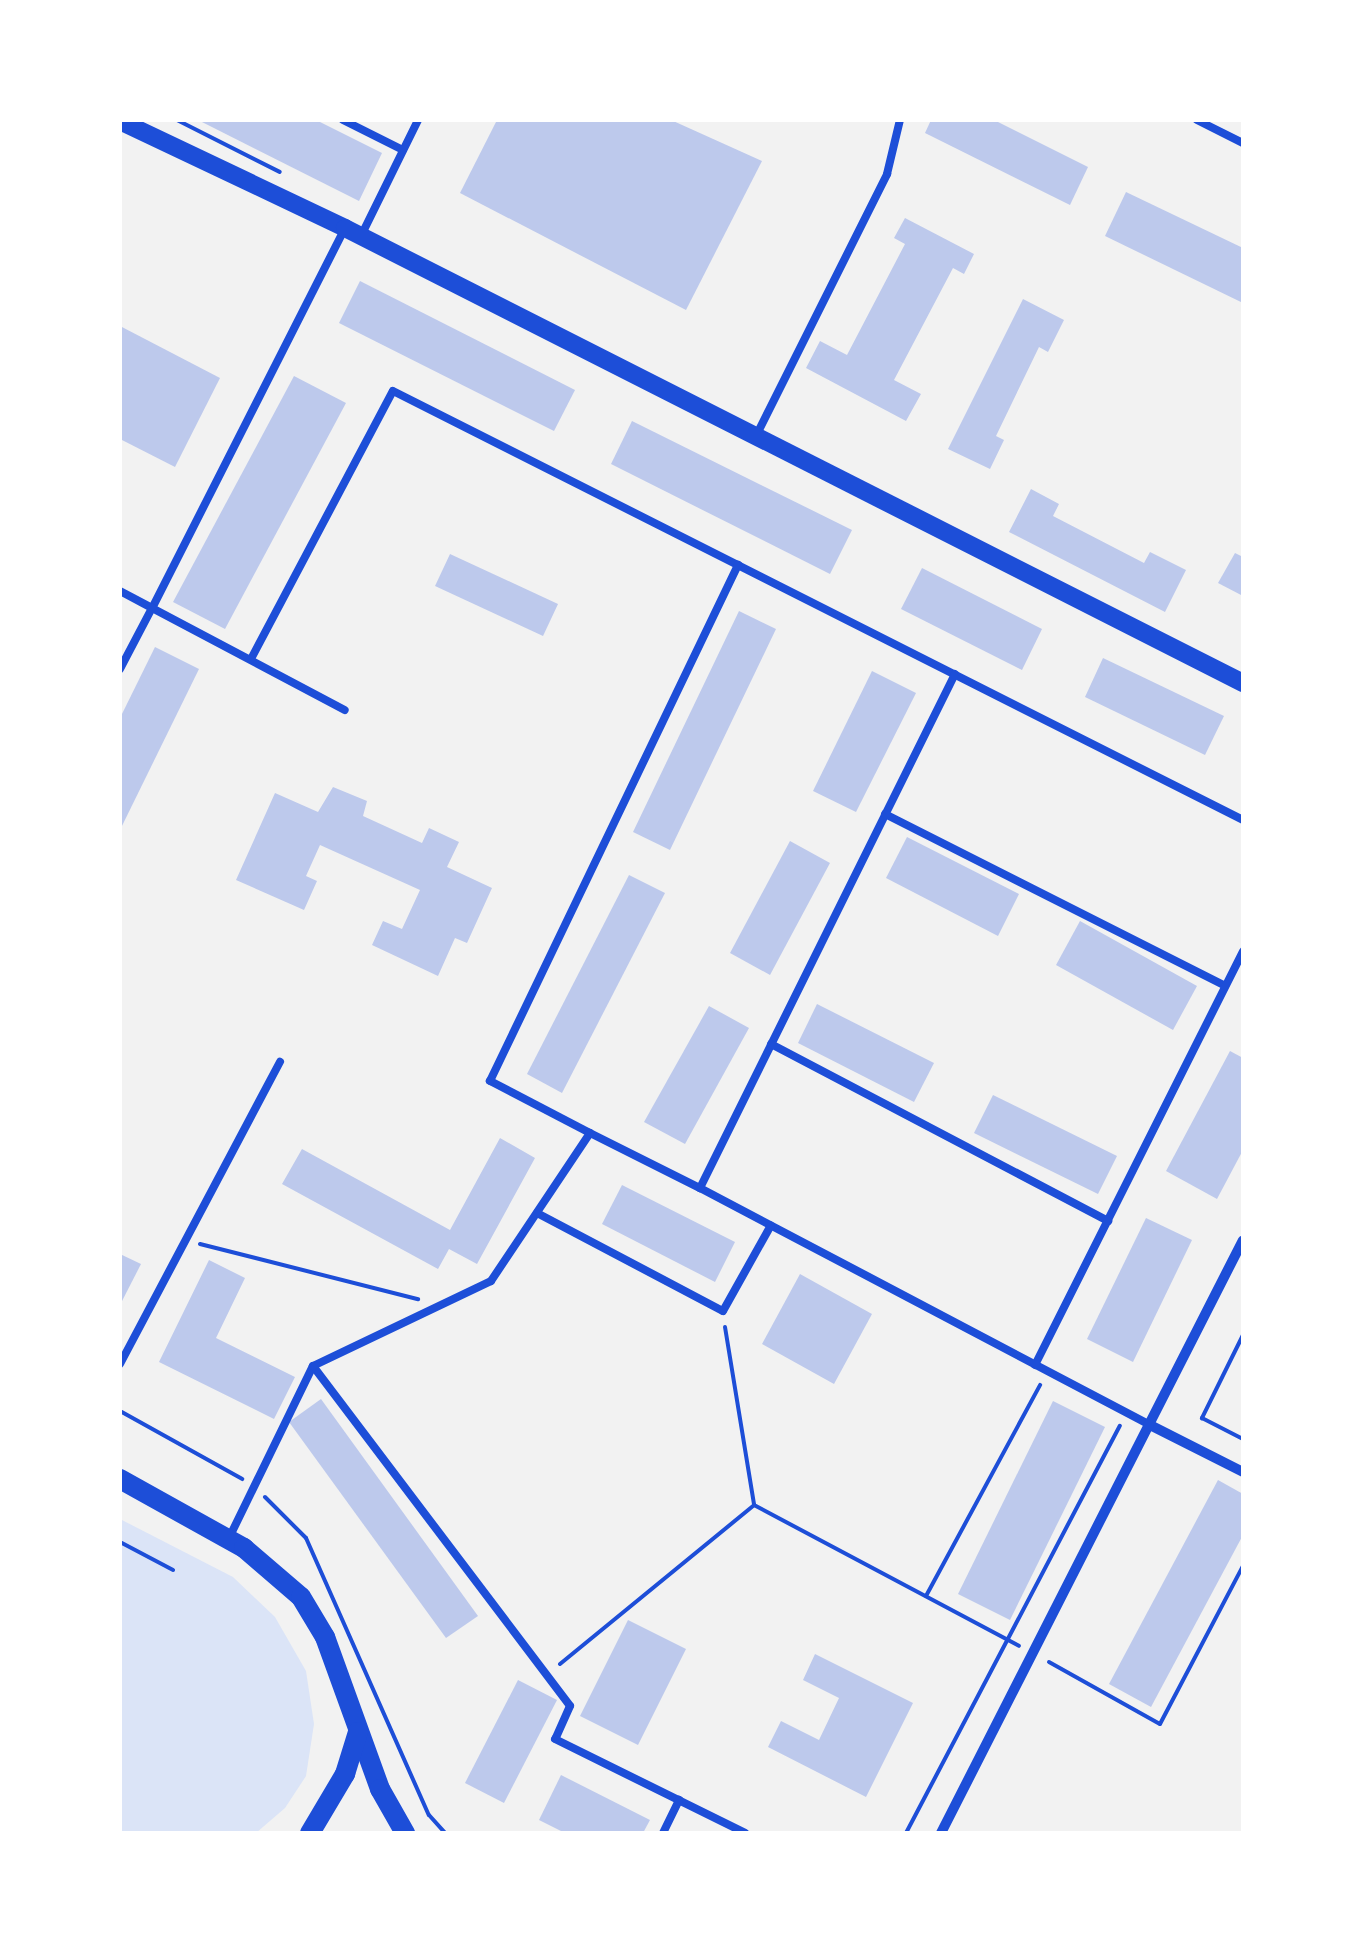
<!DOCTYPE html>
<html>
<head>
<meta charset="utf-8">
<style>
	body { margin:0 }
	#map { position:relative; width:1363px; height:1953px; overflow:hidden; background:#f2f2f2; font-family:Literata,serif }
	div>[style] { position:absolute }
	.green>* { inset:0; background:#dbe4f7 }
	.building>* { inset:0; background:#bdc9ec }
	.path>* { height:4px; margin:-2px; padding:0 2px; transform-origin:2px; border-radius:2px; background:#1d4ed8 }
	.service>* { height:8px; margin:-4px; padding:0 4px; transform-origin:4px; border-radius:4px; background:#1d4ed8 }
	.minor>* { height:10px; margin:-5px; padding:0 5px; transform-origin:5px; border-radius:5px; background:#1d4ed8 }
	.tertiary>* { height:18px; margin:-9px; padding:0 9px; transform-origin:9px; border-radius:9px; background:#1d4ed8 }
	.secondary>* { height:20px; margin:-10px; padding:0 10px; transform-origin:10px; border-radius:10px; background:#1d4ed8 }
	span { translate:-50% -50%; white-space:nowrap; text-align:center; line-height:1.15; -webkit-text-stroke:10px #fff; paint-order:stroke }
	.frame { position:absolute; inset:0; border:122px solid #fff; pointer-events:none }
</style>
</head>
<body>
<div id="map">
	<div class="green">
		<div style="clip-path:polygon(120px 1519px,233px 1577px,275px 1617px,306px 1671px,314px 1724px,306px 1776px,285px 1808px,256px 1833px,120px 1833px)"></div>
	</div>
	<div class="building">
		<div style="clip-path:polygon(198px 120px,316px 120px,382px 153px,359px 201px)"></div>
		<div style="clip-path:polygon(497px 120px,671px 120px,762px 161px,686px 310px,460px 193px)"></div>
		<div style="clip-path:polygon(931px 120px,994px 120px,1088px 167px,1070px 205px,925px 133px)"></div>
		<div style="clip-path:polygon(1126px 192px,1243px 248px,1243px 303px,1105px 236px)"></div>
		<div style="clip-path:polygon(905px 218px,974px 254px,964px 274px,953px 268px,894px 380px,921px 394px,906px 421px,806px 368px,820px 341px,847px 355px,905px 244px,894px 238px)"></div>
		<div style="clip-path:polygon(360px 281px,575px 390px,554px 431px,339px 323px)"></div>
		<div style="clip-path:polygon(1023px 299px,1064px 320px,1048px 352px,1039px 347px,996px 436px,1004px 440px,990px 469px,948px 449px)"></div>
		<div style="clip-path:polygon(120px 326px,220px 378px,175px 467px,120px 439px)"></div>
		<div style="clip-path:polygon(294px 376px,346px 403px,225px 629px,173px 602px)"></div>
		<div style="clip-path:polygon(632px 421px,852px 530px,830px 574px,611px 464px)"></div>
		<div style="clip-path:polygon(1031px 489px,1059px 504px,1053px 516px,1144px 563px,1150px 552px,1186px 570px,1165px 612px,1009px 532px)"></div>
		<div style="clip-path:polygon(1235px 553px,1243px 557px,1243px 596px,1218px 583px)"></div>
		<div style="clip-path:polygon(450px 554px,558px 604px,543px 636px,435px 586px)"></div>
		<div style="clip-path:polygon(922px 568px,1042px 629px,1022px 670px,901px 609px)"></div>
		<div style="clip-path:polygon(739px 611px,776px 629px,670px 850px,633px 832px)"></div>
		<div style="clip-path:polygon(155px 647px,199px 669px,120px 830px,120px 718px)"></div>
		<div style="clip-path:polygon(1103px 658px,1224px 716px,1205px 755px,1085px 697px)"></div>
		<div style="clip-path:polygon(872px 671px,916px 693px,856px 812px,813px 791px)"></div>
		<div style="clip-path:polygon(333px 787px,367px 801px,363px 816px,422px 843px,429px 828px,459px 842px,447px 867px,492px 888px,467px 943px,455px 938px,438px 976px,372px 945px,383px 921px,402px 929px,420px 890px,320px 845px,306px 876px,317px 881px,304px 910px,236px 880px,275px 793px,318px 812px)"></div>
		<div style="clip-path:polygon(907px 837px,1019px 894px,998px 936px,886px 878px)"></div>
		<div style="clip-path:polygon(790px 841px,830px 863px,770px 975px,730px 953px)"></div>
		<div style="clip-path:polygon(629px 875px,665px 893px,562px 1093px,527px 1074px)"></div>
		<div style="clip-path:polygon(1080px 921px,1197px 986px,1173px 1030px,1056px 965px)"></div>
		<div style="clip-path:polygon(817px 1004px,934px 1063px,914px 1102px,798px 1043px)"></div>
		<div style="clip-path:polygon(709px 1006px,749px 1028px,685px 1144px,644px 1122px)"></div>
		<div style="clip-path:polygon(1230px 1051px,1243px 1058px,1243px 1150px,1217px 1199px,1166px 1171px)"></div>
		<div style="clip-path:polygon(993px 1095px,1117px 1156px,1098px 1194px,974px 1133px)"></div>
		<div style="clip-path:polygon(500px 1138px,535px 1158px,477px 1264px,449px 1249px,438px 1269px,282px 1184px,302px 1149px,450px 1230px)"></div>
		<div style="clip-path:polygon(622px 1185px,735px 1242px,715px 1282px,602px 1224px)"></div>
		<div style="clip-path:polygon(1146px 1218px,1192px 1240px,1133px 1362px,1087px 1339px)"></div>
		<div style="clip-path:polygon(120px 1254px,141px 1264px,120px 1305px)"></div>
		<div style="clip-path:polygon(209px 1260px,245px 1278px,216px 1338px,295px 1377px,274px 1419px,159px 1362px)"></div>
		<div style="clip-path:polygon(800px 1274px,872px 1314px,834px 1384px,762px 1344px)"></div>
		<div style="clip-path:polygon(321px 1399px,478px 1616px,446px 1638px,289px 1422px)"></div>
		<div style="clip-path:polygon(1053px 1401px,1105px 1427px,1010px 1620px,958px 1594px)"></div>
		<div style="clip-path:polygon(1218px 1480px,1243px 1494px,1243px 1535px,1151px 1707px,1109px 1684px)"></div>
		<div style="clip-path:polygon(628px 1620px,686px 1649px,638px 1745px,580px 1716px)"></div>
		<div style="clip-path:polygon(815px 1654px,913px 1703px,866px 1797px,768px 1747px,781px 1721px,819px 1740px,839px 1698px,803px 1680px)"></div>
		<div style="clip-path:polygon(518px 1680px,557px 1700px,504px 1803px,465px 1783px)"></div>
		<div style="clip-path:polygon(561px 1775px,650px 1820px,643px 1833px,565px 1833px,539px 1820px)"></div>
	</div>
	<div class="path">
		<div style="left:177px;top:120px;width:115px;rotate:26.8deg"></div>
		<div style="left:200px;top:1244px;width:225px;rotate:14.2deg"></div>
		<div style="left:725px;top:1327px;width:180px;rotate:80.7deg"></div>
		<div style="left:1243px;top:1335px;width:93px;rotate:116.3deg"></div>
		<div style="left:1202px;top:1418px;width:46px;rotate:27.1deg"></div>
		<div style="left:120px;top:1411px;width:140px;rotate:29.1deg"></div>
		<div style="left:265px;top:1497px;width:58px;rotate:45deg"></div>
		<div style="left:306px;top:1538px;width:303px;rotate:66.1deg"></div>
		<div style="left:429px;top:1815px;width:24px;rotate:48deg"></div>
		<div style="left:754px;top:1505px;width:300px;rotate:28deg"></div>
		<div style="left:120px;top:1542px;width:60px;rotate:27.8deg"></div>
		<div style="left:926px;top:1596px;width:240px;rotate:-61.6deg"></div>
		<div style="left:1049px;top:1662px;width:127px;rotate:29.2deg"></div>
		<div style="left:1160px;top:1724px;width:178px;rotate:-62.3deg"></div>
		<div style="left:560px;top:1664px;width:251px;rotate:-39.3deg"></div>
		<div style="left:906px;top:1833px;width:460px;rotate:-62.3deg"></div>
	</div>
	<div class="service">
		<div style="left:343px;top:120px;width:67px;rotate:26.6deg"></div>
		<div style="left:1197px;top:120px;width:51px;rotate:26.6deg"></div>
		<div style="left:345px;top:228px;width:426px;rotate:116.9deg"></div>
		<div style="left:152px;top:608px;width:218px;rotate:27.9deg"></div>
		<div style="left:361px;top:236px;width:129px;rotate:-63.8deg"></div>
		<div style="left:756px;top:436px;width:293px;rotate:-63.4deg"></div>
		<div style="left:887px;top:174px;width:56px;rotate:-76.5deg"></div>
		<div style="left:120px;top:591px;width:36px;rotate:28deg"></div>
		<div style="left:152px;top:608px;width:69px;rotate:117.7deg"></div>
		<div style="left:251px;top:659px;width:303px;rotate:-62.1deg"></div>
		<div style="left:393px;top:391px;width:952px;rotate:26.78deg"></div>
		<div style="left:955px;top:674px;width:574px;rotate:116.39deg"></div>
		<div style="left:700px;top:1188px;width:509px;rotate:27.77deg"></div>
		<div style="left:885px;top:814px;width:381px;rotate:26.8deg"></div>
		<div style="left:771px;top:1044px;width:381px;rotate:27.7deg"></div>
		<div style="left:590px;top:1133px;width:113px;rotate:-152.5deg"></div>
		<div style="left:490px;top:1081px;width:573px;rotate:-64.33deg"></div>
		<div style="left:537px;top:1213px;width:210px;rotate:27.8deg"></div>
		<div style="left:723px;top:1311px;width:98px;rotate:-60.8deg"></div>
		<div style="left:120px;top:1364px;width:342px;rotate:-62.1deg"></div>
		<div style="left:1035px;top:1365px;width:463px;rotate:-63.3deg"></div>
		<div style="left:313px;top:1366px;width:426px;rotate:52.9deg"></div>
		<div style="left:570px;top:1706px;width:36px;rotate:114deg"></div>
		<div style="left:555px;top:1739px;width:212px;rotate:26.3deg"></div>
		<div style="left:230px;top:1536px;width:189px;rotate:-64deg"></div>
		<div style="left:313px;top:1366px;width:197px;rotate:-25.5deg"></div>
		<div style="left:491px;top:1281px;width:178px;rotate:-56.2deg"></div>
		<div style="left:590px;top:1133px;width:123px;rotate:26.6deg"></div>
		<div style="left:663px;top:1833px;width:37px;rotate:-64deg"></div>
	</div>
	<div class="minor">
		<div style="left:1150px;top:1425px;width:104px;rotate:26.8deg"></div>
		<div style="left:941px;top:1833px;width:665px;rotate:-63.01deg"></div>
	</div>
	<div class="tertiary">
		<div style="left:120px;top:121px;width:249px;rotate:25.4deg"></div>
		<div style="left:345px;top:228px;width:1007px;rotate:26.87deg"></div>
	</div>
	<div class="secondary">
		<div style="left:120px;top:1479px;width:142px;rotate:29.1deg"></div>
		<div style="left:244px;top:1548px;width:75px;rotate:40.7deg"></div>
		<div style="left:301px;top:1597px;width:47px;rotate:59deg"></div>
		<div style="left:325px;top:1637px;width:162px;rotate:70.1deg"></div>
		<div style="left:380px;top:1789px;width:51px;rotate:60.4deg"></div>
		<div style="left:310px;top:1833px;width:69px;rotate:-59.3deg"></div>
		<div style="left:345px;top:1774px;width:44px;rotate:-72.8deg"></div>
	</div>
	<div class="frame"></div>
</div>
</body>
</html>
